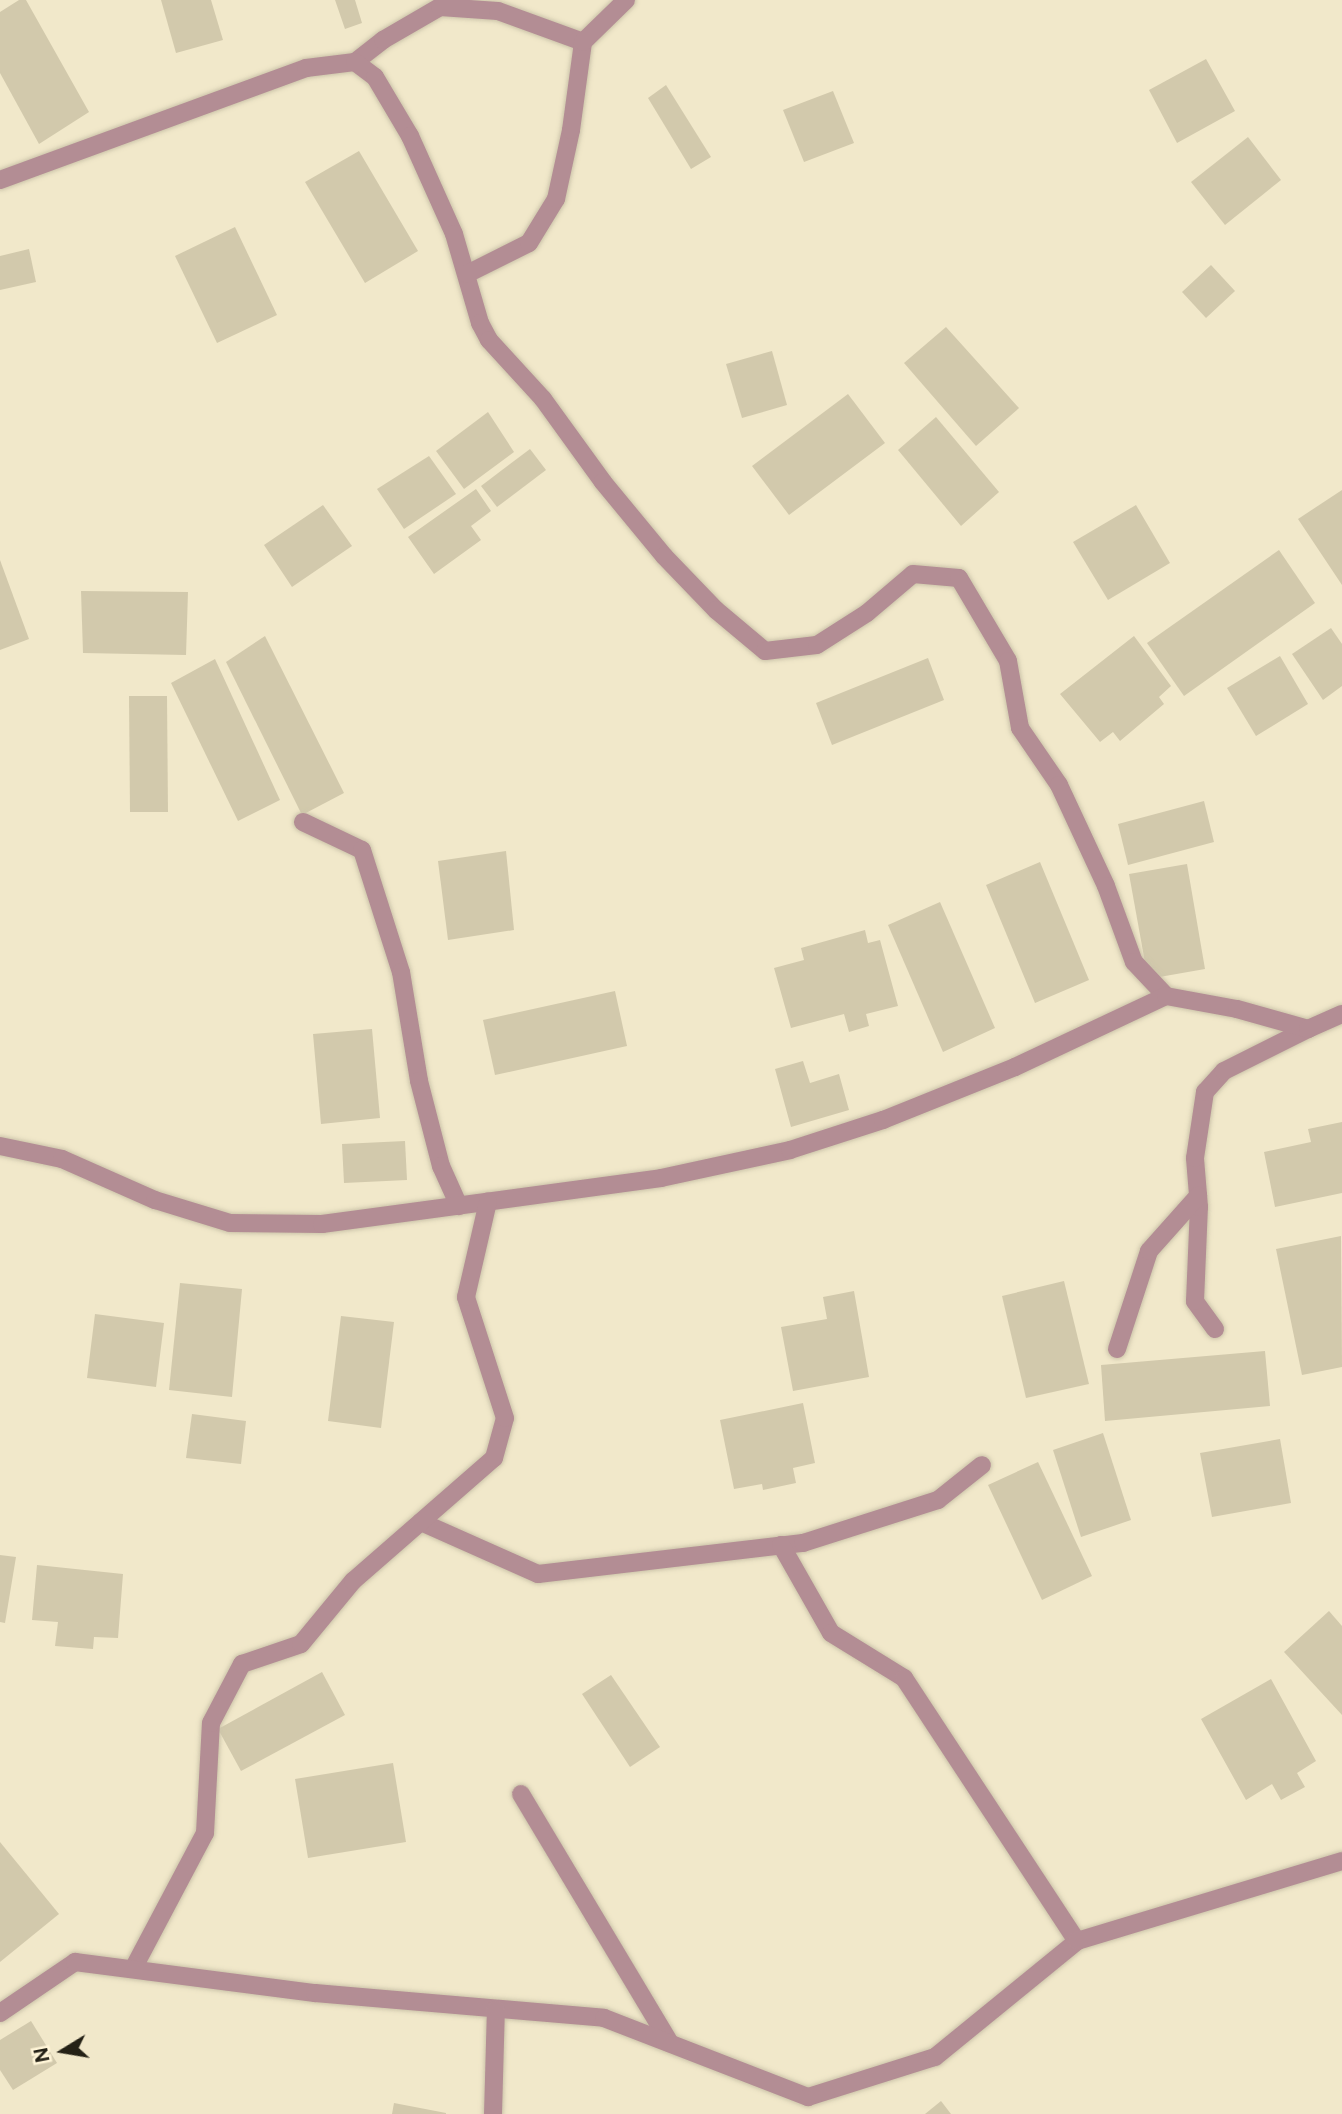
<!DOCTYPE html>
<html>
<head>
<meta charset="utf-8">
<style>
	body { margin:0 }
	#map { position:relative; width:1342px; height:2114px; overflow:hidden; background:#f1e8ca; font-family:Figtree,sans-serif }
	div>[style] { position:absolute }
	.building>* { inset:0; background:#d2c9ac }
	.roads { filter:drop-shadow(0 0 2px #ccc4aa) drop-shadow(0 0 2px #ccc4aa) }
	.service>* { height:18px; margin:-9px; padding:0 9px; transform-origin:9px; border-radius:9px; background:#b38d94 }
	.minor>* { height:18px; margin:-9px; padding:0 9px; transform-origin:9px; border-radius:9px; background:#b38d94 }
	span { translate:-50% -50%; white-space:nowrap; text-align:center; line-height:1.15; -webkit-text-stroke:7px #fff5d7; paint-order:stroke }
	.north { position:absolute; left:28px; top:2016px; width:70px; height:70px; -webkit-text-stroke:5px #fff5d7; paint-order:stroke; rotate:259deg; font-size:19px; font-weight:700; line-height:28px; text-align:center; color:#242116 }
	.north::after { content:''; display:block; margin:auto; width:24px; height:32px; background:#242116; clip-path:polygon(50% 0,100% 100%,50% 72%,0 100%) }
</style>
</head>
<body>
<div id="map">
	<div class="building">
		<div style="clip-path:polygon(19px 0,26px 0,89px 112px,39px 144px,0 73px,0 12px)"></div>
		<div style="clip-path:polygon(161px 0,211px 0,223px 40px,176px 53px)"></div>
		<div style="clip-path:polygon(335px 0,355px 0,362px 23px,345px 29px)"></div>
		<div style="clip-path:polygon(1206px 59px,1235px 111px,1177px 143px,1149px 90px)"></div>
		<div style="clip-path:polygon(666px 85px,711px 157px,691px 169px,648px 98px)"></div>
		<div style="clip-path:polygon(833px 91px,854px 143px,804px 162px,783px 110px)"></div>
		<div style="clip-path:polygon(1248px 137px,1281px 180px,1225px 225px,1191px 182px)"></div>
		<div style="clip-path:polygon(359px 151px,418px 251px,365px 283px,305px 182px)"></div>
		<div style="clip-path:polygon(235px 227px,277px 315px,217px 343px,175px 256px)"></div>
		<div style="clip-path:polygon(29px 249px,36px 282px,0 290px,0 256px)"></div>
		<div style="clip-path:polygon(1211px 265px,1235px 291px,1206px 318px,1182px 292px)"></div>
		<div style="clip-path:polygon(946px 327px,1019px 408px,976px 446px,904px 363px)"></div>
		<div style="clip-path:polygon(772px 351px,787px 405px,742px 418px,726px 364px)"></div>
		<div style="clip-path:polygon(848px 394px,885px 443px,789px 515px,752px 466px)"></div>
		<div style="clip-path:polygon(488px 412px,514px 452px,464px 489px,436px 451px)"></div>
		<div style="clip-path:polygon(936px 417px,999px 492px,961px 526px,898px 450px)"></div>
		<div style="clip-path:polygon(530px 449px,546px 470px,497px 507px,481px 486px)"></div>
		<div style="clip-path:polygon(429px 456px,456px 494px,404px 529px,377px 489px)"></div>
		<div style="clip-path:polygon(476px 489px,491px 511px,471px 526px,481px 540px,434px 574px,408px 537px)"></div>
		<div style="clip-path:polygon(1342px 490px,1342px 585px,1298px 519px)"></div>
		<div style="clip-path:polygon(323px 505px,352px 546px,292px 587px,264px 545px)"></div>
		<div style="clip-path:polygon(1136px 505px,1170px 563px,1108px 600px,1073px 542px)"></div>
		<div style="clip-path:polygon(1279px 550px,1315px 603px,1184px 696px,1147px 643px)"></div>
		<div style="clip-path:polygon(0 560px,29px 639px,0 650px)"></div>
		<div style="clip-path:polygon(81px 591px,188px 592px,186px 655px,83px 653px)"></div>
		<div style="clip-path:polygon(1331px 628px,1342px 644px,1342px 686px,1323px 700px,1292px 654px)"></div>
		<div style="clip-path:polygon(265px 636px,344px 793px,302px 815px,226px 662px)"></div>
		<div style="clip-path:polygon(1134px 636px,1171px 686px,1159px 697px,1164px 704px,1120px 741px,1113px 732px,1100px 742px,1060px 694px)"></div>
		<div style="clip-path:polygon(1280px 656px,1308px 704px,1256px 736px,1227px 688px)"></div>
		<div style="clip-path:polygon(928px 658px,944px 700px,832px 745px,816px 703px)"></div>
		<div style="clip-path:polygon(215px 659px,280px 800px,238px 821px,171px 683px)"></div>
		<div style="clip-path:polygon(129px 696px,167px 696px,168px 812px,130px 812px)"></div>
		<div style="clip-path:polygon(1204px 801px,1214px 842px,1128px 865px,1118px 824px)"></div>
		<div style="clip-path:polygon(506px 851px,514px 930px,448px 940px,438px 861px)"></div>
		<div style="clip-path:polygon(1040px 862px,1089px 980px,1035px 1003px,986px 885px)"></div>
		<div style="clip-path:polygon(1187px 864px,1205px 969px,1148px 979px,1129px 874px)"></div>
		<div style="clip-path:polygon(940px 902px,995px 1028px,943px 1052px,888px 925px)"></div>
		<div style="clip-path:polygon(865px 930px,868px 943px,880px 940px,898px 1006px,866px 1014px,869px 1026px,849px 1032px,844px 1014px,791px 1028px,774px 968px,804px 960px,801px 948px)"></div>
		<div style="clip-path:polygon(615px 991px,627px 1046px,495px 1075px,483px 1020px)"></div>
		<div style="clip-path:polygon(372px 1029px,380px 1118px,321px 1124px,313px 1034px)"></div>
		<div style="clip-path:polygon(803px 1061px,810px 1083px,839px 1074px,849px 1110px,791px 1127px,775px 1069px)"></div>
		<div style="clip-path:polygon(1342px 1122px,1342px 1193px,1275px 1207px,1264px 1152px,1311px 1142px,1308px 1129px)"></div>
		<div style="clip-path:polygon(405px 1141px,407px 1180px,344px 1183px,342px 1144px)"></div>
		<div style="clip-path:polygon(1341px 1236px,1342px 1367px,1302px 1375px,1276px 1249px)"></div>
		<div style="clip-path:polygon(1064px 1281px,1089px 1384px,1026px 1398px,1002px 1296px)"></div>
		<div style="clip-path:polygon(180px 1283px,242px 1289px,232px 1397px,169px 1390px)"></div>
		<div style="clip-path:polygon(854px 1291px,869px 1377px,793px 1391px,781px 1327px,827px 1319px,823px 1297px)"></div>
		<div style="clip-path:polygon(95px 1314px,164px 1323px,156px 1387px,87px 1378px)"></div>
		<div style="clip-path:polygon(341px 1316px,394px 1322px,381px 1428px,328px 1421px)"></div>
		<div style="clip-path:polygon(1265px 1351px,1270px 1406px,1105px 1421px,1101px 1365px)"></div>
		<div style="clip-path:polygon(803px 1403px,815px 1463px,793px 1468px,796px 1483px,763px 1490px,762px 1484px,734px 1489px,720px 1420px)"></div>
		<div style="clip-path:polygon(192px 1414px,246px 1421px,241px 1464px,186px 1458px)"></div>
		<div style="clip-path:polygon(1103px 1433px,1131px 1520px,1081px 1537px,1053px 1450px)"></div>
		<div style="clip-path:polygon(1280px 1439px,1291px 1503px,1212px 1517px,1200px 1453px)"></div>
		<div style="clip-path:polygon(1038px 1462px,1092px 1576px,1042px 1600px,988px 1485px)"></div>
		<div style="clip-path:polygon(0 1555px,16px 1557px,5px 1623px,0 1622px)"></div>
		<div style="clip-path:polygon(37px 1565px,123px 1574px,118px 1638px,94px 1637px,93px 1649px,55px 1646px,58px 1622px,32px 1620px)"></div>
		<div style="clip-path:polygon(1329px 1611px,1342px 1626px,1342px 1715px,1284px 1652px)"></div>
		<div style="clip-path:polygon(322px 1672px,345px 1715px,241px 1771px,218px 1729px)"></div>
		<div style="clip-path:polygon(611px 1675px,660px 1747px,630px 1767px,582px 1694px)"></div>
		<div style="clip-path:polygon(1271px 1679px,1316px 1761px,1297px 1773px,1305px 1787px,1281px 1800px,1272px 1784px,1246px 1800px,1201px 1719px)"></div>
		<div style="clip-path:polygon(393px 1763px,406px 1842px,308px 1858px,295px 1779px)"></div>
		<div style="clip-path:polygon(0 1842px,59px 1914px,0 1962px)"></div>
		<div style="clip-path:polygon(31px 2021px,57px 2063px,13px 2090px,0 2070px,0 2040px)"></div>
		<div style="clip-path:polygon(941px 2101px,951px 2114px,925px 2114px)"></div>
		<div style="clip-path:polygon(394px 2103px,446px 2113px,446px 2114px,392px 2114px)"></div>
	</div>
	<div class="roads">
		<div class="service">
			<div style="left:1215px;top:1329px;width:34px;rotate:-126deg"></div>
			<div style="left:1195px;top:1301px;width:94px;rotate:-87.6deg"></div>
			<div style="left:1199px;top:1207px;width:49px;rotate:-94.7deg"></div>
			<div style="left:1195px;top:1158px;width:67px;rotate:-81.4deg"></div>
			<div style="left:1205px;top:1092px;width:28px;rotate:-48deg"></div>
			<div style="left:1224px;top:1071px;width:94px;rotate:-26.6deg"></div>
			<div style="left:1117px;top:1349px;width:103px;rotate:-71.9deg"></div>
			<div style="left:1149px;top:1251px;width:74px;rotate:-48.3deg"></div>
			<div style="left:521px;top:1794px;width:290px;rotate:59.1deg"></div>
		</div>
		<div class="minor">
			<div style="left:355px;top:62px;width:36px;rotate:-38deg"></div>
			<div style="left:383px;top:40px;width:66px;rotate:-30.1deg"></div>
			<div style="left:440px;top:7px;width:58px;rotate:3.9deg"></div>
			<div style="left:498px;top:11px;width:90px;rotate:20deg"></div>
			<div style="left:0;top:180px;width:326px;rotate:-20.1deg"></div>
			<div style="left:306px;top:68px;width:49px;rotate:-7deg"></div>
			<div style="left:355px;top:62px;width:25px;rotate:37deg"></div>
			<div style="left:375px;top:77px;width:69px;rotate:59.3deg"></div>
			<div style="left:410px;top:136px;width:107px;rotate:65.8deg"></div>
			<div style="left:454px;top:234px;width:93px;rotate:73.7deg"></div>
			<div style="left:480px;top:323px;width:19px;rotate:62deg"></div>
			<div style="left:489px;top:340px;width:80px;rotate:47.5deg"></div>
			<div style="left:543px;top:399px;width:102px;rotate:54.1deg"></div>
			<div style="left:603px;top:482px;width:96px;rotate:50.5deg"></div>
			<div style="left:664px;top:556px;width:75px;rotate:46.1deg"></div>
			<div style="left:716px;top:610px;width:64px;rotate:39.9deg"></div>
			<div style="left:765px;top:651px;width:52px;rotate:-6.6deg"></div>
			<div style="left:817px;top:645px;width:59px;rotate:-32.6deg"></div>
			<div style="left:867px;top:613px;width:60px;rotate:-40.3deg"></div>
			<div style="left:913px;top:574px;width:46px;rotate:5deg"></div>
			<div style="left:959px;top:578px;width:96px;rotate:59.4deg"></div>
			<div style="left:1008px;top:661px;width:68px;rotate:79.8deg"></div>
			<div style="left:1020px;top:728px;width:69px;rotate:55.6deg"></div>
			<div style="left:1059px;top:785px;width:111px;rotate:65deg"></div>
			<div style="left:1106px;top:886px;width:81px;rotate:69.8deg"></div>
			<div style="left:1134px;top:962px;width:47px;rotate:46.7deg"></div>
			<div style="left:467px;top:274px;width:69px;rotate:-26.6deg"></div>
			<div style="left:529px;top:243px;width:52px;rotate:-58.5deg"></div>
			<div style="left:556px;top:199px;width:71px;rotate:-77.7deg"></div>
			<div style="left:571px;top:130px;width:89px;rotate:-82.2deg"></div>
			<div style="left:583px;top:42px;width:60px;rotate:-44.3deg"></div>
			<div style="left:303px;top:822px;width:65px;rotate:25.4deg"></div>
			<div style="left:362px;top:850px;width:128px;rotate:72.3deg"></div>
			<div style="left:401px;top:972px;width:110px;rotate:80.6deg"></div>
			<div style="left:419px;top:1081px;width:88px;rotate:75.5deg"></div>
			<div style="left:441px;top:1166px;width:44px;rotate:65.8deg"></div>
			<div style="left:0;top:1146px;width:63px;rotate:11.8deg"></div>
			<div style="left:62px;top:1159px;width:102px;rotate:23.8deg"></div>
			<div style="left:155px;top:1200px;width:78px;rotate:17deg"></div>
			<div style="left:230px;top:1223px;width:92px;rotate:0.6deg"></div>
			<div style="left:322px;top:1224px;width:342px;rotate:-7.7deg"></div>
			<div style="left:661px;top:1178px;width:132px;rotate:-12.2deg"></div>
			<div style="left:790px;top:1150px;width:98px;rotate:-17.9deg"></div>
			<div style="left:883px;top:1120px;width:142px;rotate:-21.9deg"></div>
			<div style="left:1015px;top:1067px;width:167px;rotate:-25.2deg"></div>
			<div style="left:1166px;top:996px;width:72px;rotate:10.4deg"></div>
			<div style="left:1237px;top:1009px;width:74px;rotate:15.7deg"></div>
			<div style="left:1308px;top:1029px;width:37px;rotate:-24deg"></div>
			<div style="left:421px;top:1522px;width:128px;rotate:24deg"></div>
			<div style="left:538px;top:1574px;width:267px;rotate:-6.7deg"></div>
			<div style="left:803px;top:1543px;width:142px;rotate:-17.7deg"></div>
			<div style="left:938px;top:1500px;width:56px;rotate:-38.5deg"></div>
			<div style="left:781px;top:1545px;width:101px;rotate:60.4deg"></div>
			<div style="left:831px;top:1633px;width:86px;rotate:31.7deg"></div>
			<div style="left:904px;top:1678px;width:315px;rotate:56.7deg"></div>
			<div style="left:133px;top:1969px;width:154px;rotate:-62.1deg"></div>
			<div style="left:205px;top:1833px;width:110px;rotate:-86.9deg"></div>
			<div style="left:211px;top:1723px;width:67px;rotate:-62.3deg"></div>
			<div style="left:242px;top:1664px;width:62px;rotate:-18.7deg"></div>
			<div style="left:301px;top:1644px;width:82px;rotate:-50.5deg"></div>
			<div style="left:353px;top:1581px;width:187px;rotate:-41.1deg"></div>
			<div style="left:494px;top:1458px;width:41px;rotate:-74.6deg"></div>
			<div style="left:505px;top:1418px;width:127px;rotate:-107.9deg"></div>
			<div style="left:466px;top:1297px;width:98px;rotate:-77deg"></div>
			<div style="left:0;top:2013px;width:91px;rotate:-34.2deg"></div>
			<div style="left:75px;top:1962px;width:242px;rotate:7.4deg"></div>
			<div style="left:315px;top:1993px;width:290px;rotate:4.9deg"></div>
			<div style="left:604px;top:2018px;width:219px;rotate:21.2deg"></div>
			<div style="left:808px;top:2097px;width:133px;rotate:-17.5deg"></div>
			<div style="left:935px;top:2057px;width:183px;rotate:-39.2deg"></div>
			<div style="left:1077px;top:1941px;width:277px;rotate:-16.8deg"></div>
			<div style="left:493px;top:2114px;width:105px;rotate:-88.4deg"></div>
		</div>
	</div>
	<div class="north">N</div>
</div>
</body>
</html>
